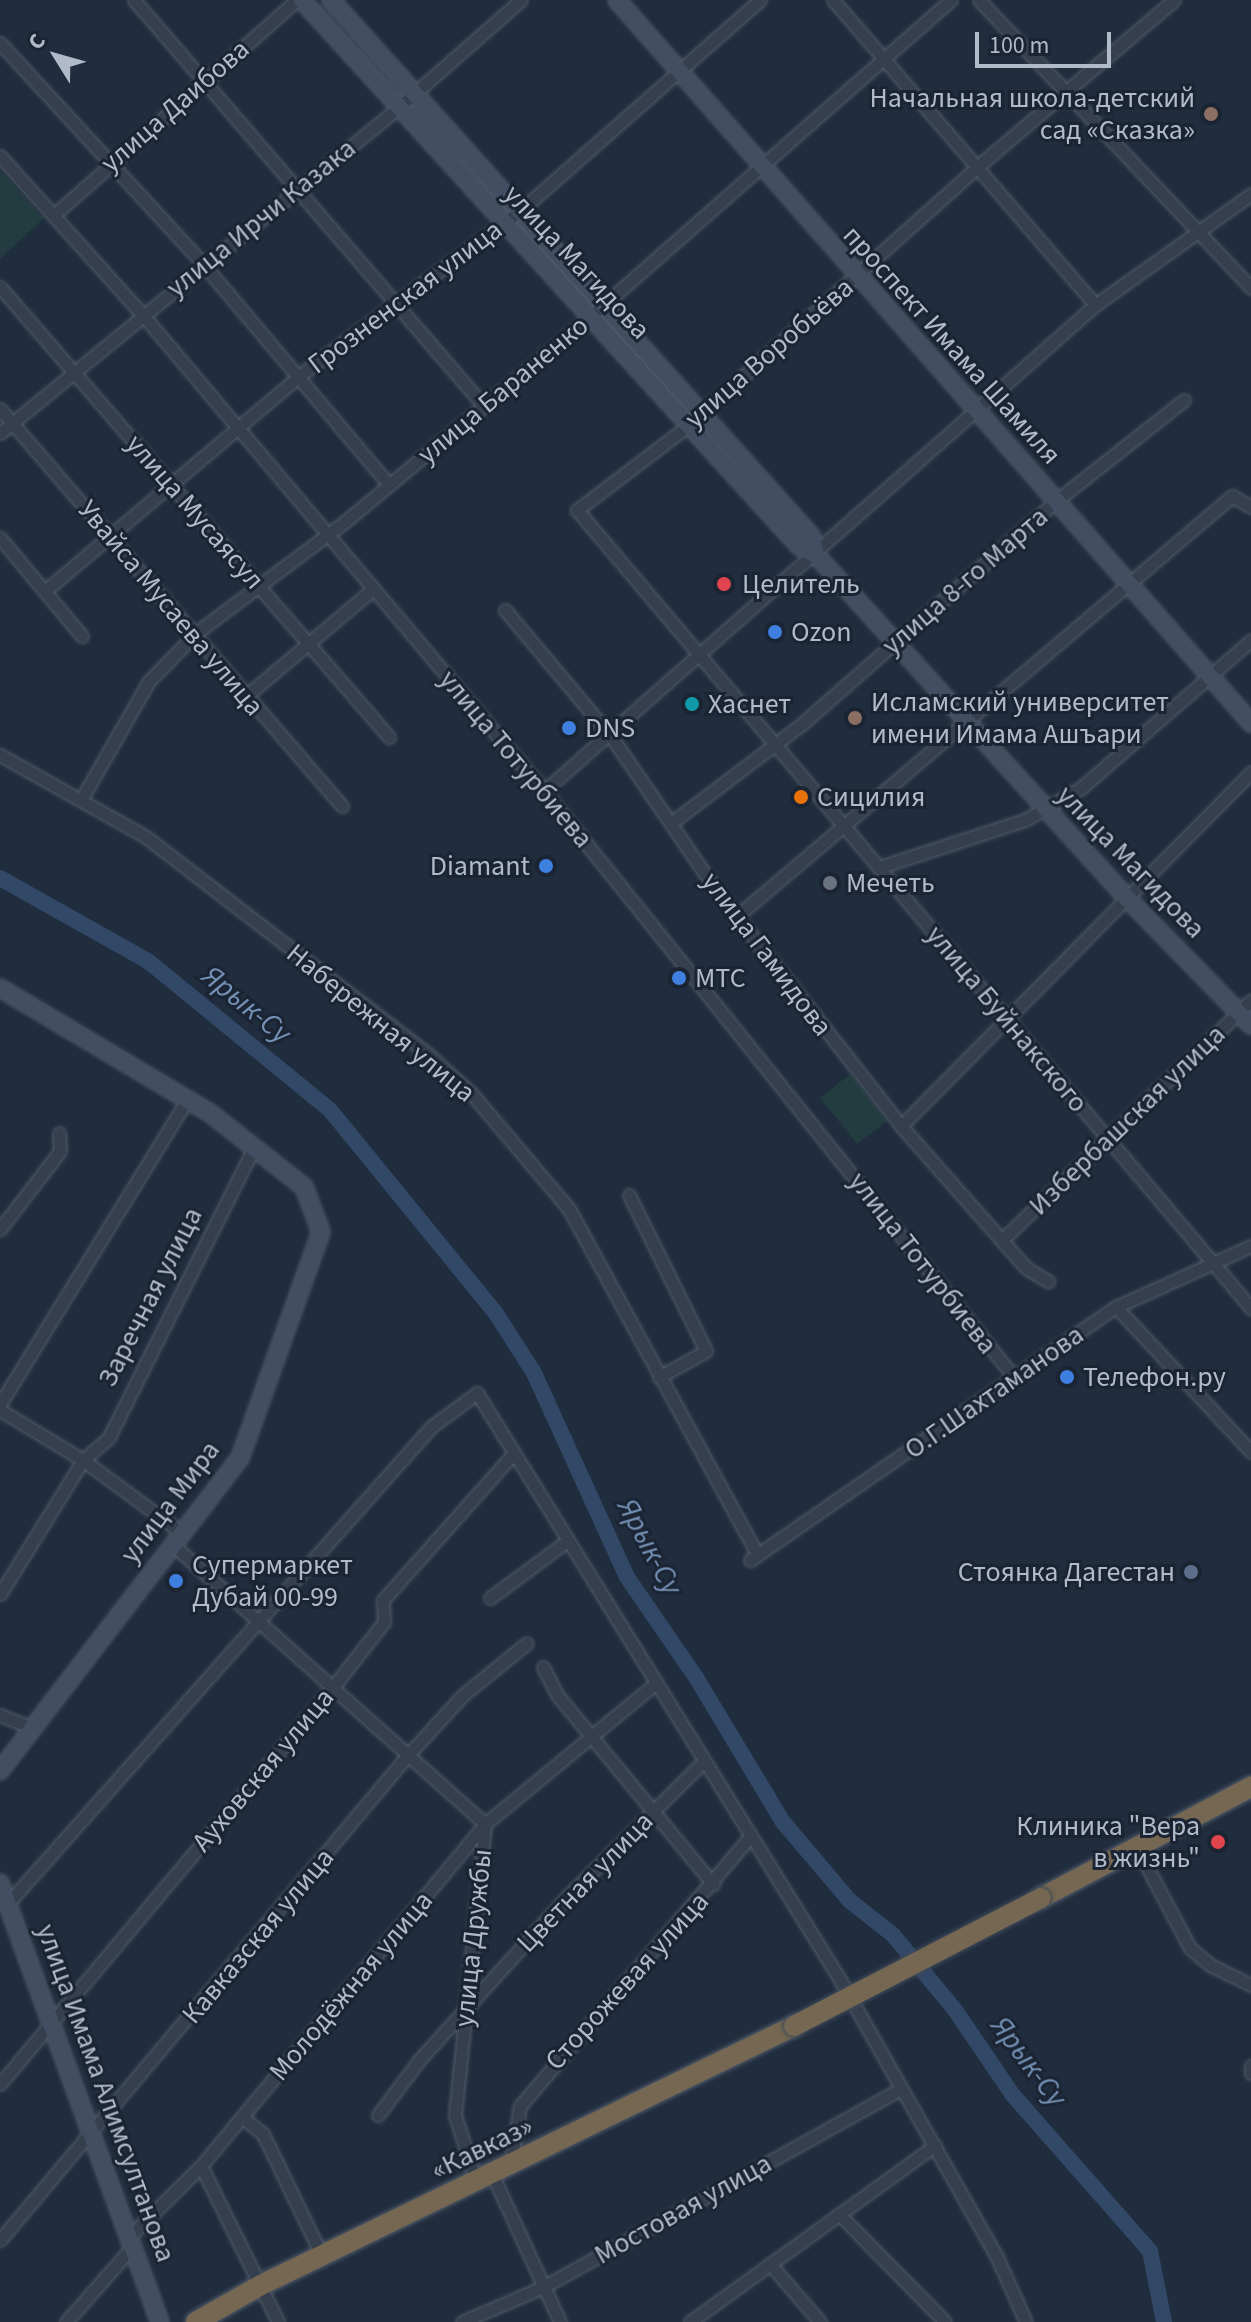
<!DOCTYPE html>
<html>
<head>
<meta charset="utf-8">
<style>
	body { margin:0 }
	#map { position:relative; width:1251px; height:2322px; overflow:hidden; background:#202d3e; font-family:"Source Sans 3",sans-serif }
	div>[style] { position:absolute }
	.green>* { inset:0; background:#223c3f }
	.river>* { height:16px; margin:-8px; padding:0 8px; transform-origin:8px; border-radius:8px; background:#324867 }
	.roads { filter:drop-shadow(0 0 2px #505a69) drop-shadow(0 0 2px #505a69) }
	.street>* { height:11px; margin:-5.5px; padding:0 5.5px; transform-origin:5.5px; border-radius:5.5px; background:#353f4e }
	.secondary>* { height:16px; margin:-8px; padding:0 8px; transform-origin:8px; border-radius:8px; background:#424e61 }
	.highway>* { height:20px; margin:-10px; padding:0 10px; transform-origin:10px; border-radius:10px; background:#756751 }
	.bridges { filter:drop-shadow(0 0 2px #404a59) drop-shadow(0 0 2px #404a59) }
	.highway-bridge>* { height:20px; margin:-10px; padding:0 10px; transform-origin:10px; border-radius:10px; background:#756751 }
	.dots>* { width:22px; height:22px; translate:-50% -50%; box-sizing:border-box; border:4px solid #1a2433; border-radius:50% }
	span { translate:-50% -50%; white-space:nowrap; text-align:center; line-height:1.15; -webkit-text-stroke:6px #1a2433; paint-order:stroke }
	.poi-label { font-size:28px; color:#b0bac9 }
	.right { translate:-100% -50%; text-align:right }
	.left { translate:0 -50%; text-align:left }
	.street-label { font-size:28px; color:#b0bac9 }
	.water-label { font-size:30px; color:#7490b4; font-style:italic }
	.north { position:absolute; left:16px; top:16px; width:80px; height:80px; -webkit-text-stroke:6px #1a2433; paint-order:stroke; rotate:307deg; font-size:22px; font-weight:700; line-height:32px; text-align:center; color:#b0bac9 }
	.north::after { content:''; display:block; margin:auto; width:28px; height:36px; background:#b0bac9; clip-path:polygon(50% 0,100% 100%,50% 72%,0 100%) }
	.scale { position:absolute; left:975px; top:32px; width:136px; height:36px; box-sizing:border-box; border:4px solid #b0bac9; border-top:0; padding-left:10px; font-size:24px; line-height:28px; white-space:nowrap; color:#b0bac9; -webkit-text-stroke:6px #1a2433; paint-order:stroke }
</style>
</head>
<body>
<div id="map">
	<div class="green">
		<div style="clip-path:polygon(1px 172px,44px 218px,0 259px,0 173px)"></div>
		<div style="clip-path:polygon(850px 1074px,887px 1121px,857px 1144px,820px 1098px)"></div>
	</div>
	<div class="river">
		<div style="left:0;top:878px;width:170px;rotate:29.3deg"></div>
		<div style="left:148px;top:961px;width:235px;rotate:39.3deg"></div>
		<div style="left:330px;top:1110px;width:261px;rotate:50.8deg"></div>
		<div style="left:495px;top:1312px;width:72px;rotate:57.4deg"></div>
		<div style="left:534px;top:1373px;width:224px;rotate:65.5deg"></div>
		<div style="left:627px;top:1577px;width:124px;rotate:55.5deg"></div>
		<div style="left:697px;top:1679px;width:167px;rotate:59deg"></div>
		<div style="left:783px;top:1822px;width:104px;rotate:49.7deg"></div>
		<div style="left:850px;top:1901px;width:55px;rotate:38.3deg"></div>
		<div style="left:893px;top:1935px;width:97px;rotate:50.4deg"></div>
		<div style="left:955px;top:2010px;width:102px;rotate:55.8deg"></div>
		<div style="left:1012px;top:2094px;width:209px;rotate:48.7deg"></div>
		<div style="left:1150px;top:2251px;width:72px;rotate:78.8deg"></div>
	</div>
	<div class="roads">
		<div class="street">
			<div style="left:134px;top:0;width:536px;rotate:49.24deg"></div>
			<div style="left:833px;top:0;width:402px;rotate:49.3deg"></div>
			<div style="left:979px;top:0;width:396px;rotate:46.6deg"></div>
			<div style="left:1174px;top:0;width:261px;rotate:139.7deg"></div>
			<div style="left:975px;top:169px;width:384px;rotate:138.2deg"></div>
			<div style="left:689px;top:425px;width:141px;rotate:142.8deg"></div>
			<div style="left:577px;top:510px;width:1045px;rotate:49.82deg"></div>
			<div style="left:0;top:43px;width:300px;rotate:47.4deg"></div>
			<div style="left:203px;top:264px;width:289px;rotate:49.9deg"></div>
			<div style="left:0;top:156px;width:212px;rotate:48.1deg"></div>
			<div style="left:142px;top:314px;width:624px;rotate:49.88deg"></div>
			<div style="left:544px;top:791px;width:751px;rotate:51.27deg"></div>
			<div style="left:55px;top:214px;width:323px;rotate:-41.5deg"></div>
			<div style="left:0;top:287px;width:595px;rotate:49.16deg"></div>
			<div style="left:0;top:409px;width:524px;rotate:49.26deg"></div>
			<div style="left:0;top:433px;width:515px;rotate:-39.25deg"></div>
			<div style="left:399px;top:107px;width:162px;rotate:-41.3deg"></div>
			<div style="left:0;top:538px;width:128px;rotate:50.1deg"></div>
			<div style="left:46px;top:590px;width:331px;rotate:-40.2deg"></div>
			<div style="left:299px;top:376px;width:277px;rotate:-36.8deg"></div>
			<div style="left:521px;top:210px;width:318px;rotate:-41.3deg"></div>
			<div style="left:505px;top:610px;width:163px;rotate:50deg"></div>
			<div style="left:610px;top:735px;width:189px;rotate:55.6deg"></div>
			<div style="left:717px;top:891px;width:298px;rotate:51.9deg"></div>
			<div style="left:901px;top:1126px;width:189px;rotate:48.6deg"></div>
			<div style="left:1026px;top:1268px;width:26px;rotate:31deg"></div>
			<div style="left:246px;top:696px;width:166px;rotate:-40.1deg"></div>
			<div style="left:0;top:755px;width:167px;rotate:29.3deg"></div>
			<div style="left:146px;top:837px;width:356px;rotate:37.6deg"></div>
			<div style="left:428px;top:1054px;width:58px;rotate:42.2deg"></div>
			<div style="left:471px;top:1093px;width:152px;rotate:49.8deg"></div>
			<div style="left:569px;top:1209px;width:394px;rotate:61.4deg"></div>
			<div style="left:544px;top:791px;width:735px;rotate:-41.41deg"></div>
			<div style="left:1095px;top:305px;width:191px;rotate:-35.4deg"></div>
			<div style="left:82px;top:798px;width:135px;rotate:-60.2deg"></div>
			<div style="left:149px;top:681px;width:67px;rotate:-45.6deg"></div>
			<div style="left:196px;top:633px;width:189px;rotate:-36.8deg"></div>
			<div style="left:347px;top:520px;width:297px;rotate:-39.8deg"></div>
			<div style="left:575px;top:330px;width:500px;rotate:-41.3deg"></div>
			<div style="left:671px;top:823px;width:166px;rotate:-37.1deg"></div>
			<div style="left:803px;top:723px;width:337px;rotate:-41.3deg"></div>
			<div style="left:1056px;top:501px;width:163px;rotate:-38.3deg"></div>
			<div style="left:880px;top:867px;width:152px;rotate:-18deg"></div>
			<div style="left:1025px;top:820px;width:64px;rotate:-29.7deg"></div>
			<div style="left:1081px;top:788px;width:225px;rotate:-41deg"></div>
			<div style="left:736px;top:917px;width:651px;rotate:-40.32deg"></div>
			<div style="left:1232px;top:496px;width:22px;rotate:30deg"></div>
			<div style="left:901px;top:1126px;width:498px;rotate:-45.3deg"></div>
			<div style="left:629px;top:1195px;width:174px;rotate:63.7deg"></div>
			<div style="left:706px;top:1351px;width:54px;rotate:151deg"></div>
			<div style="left:0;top:1229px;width:98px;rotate:-52.4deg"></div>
			<div style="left:60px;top:1151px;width:18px;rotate:-93deg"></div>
			<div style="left:1003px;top:1239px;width:344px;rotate:-43.9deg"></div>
			<div style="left:1116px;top:1307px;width:198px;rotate:47deg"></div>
			<div style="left:0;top:1404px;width:357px;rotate:-58.4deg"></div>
			<div style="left:0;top:1410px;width:97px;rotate:31.1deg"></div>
			<div style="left:83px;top:1460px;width:123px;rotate:36.4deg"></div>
			<div style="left:172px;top:1544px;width:420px;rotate:41.8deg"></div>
			<div style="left:750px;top:1560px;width:445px;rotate:-34.7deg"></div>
			<div style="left:1116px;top:1307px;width:148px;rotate:-24.3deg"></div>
			<div style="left:0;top:1594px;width:158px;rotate:-58.2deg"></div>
			<div style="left:83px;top:1460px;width:35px;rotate:-41deg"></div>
			<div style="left:109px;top:1437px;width:322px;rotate:-63.4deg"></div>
			<div style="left:490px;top:1598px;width:96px;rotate:-36.5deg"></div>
			<div style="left:543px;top:1667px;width:33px;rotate:63deg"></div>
			<div style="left:558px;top:1696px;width:244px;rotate:50.5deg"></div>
			<div style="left:0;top:1715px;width:32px;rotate:22deg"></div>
			<div style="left:1137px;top:1848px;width:113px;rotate:62.1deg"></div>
			<div style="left:1190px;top:1948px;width:26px;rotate:40deg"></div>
			<div style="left:1210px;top:1965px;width:46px;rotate:26deg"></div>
			<div style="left:9px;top:1902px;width:635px;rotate:-48.38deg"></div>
			<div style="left:431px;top:1427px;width:57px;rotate:-36.5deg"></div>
			<div style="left:477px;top:1393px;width:688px;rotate:58.25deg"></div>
			<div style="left:839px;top:1978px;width:318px;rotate:60.5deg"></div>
			<div style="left:996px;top:2255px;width:73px;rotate:65.9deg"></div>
			<div style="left:1251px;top:2066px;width:7px;rotate:90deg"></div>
			<div style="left:0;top:2084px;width:518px;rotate:-50.01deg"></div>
			<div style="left:333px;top:1687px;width:83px;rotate:-51.9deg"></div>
			<div style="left:384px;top:1622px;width:22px;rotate:-93deg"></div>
			<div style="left:383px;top:1600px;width:197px;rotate:-48.3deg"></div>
			<div style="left:378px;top:2115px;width:70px;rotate:-53.1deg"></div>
			<div style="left:420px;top:2059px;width:220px;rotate:-47.8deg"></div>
			<div style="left:568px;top:1896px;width:190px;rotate:-44.8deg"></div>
			<div style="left:242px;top:2117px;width:27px;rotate:39deg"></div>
			<div style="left:263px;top:2134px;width:136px;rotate:64.2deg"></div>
			<div style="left:511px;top:2162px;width:57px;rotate:-80.9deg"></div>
			<div style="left:520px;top:2106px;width:354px;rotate:-49.5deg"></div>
			<div style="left:201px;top:2166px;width:174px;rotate:63.7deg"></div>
			<div style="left:492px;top:2174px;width:163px;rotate:65.3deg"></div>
			<div style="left:476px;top:2182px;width:70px;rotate:-107.4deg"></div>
			<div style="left:455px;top:2115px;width:292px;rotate:-84.1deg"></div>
			<div style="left:839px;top:2214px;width:151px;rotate:45.5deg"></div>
			<div style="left:130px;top:2236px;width:100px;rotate:-44.6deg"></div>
			<div style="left:201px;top:2166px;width:445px;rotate:-50.3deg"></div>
			<div style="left:485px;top:1824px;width:220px;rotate:-39.5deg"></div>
			<div style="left:0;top:2240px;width:634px;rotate:-49.93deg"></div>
			<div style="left:408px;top:1755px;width:81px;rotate:-47.5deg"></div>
			<div style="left:463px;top:1695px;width:82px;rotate:-39.1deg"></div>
			<div style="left:770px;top:2264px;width:77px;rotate:49.2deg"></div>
			<div style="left:66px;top:2322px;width:101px;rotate:-48.6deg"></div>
			<div style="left:462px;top:2322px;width:90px;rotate:-23.4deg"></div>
			<div style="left:545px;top:2286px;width:406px;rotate:-29deg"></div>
			<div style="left:690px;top:2322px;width:302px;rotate:-35.8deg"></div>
		</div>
		<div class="secondary">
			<div style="left:302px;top:0;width:738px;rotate:47.69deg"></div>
			<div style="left:799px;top:546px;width:19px;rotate:28deg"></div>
			<div style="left:816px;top:555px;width:459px;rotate:47.8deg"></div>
			<div style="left:1124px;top:895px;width:182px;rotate:45.7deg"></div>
			<div style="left:331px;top:0;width:720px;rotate:48.15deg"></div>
			<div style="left:811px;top:536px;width:20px;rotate:75deg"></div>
			<div style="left:617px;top:0;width:962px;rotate:48.75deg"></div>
			<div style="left:0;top:988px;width:244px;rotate:30.8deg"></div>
			<div style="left:210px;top:1113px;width:120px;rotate:38.2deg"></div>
			<div style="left:304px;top:1187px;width:48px;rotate:69.3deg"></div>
			<div style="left:321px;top:1232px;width:240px;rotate:109.7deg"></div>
			<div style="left:240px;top:1458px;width:394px;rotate:127.5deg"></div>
			<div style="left:0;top:1883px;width:467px;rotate:70deg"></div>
		</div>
		<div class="highway">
			<div style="left:1041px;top:1898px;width:238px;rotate:-27.9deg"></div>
			<div style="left:196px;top:2322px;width:73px;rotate:-29.7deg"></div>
			<div style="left:259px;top:2286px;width:595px;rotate:-25.92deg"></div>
		</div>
	</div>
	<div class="bridges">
		<div class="highway-bridge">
			<div style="left:794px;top:2026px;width:278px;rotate:-27.4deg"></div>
		</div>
	</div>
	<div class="dots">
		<div style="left:1211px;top:114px;background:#8d6e63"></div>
		<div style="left:724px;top:584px;background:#e0444e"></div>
		<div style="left:775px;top:632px;background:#3f7fe0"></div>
		<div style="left:692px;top:704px;background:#0f9aa8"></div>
		<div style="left:855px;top:718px;background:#8d6e63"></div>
		<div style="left:569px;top:728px;background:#3f7fe0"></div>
		<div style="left:801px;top:797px;background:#e8710a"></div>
		<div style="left:546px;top:866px;background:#3f7fe0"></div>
		<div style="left:830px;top:883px;background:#6b7280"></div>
		<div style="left:679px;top:978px;background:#3f7fe0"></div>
		<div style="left:1067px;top:1377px;background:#3f7fe0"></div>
		<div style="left:1191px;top:1572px;background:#5c6f8a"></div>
		<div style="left:176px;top:1581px;background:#3f7fe0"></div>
		<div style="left:1218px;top:1842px;background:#e0444e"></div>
	</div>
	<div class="poi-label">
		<span class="right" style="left:1195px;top:114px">Начальная школа-детский<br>сад «Сказка»</span>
		<span class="left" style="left:742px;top:584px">Целитель</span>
		<span class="left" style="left:791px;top:632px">Ozon</span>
		<span class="left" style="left:871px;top:718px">Исламский университет<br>имени Имама Ашъари</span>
		<span class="left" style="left:708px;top:704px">Хаснет</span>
		<span class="left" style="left:585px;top:728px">DNS</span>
		<span class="left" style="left:817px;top:797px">Сицилия</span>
		<span class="right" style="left:530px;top:866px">Diamant</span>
		<span class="left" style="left:846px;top:883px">Мечеть</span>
		<span class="left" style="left:695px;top:978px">МТС</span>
		<span class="left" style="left:1083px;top:1377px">Телефон.ру</span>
		<span class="left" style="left:192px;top:1581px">Супермаркет<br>Дубай 00-99</span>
		<span class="right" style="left:1175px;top:1572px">Стоянка Дагестан</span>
		<span class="right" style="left:1200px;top:1842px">Клиника "Вера<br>в жизнь"</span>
	</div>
	<div class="street-label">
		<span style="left:175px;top:106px;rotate:-41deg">улица Даибова</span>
		<span style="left:261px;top:218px;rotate:-39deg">улица Ирчи Казака</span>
		<span style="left:577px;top:262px;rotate:47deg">улица Магидова</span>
		<span style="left:405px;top:297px;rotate:-37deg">Грозненская улица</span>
		<span style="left:952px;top:345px;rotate:48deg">проспект Имама Шамиля</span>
		<span style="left:769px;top:353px;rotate:-41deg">улица Воробьёва</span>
		<span style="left:503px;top:390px;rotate:-40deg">улица Бараненко</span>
		<span style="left:195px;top:512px;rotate:49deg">улица Мусаясул</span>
		<span style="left:965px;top:581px;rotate:-41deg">улица 8-го Марта</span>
		<span style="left:171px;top:608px;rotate:50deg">Увайса Мусаева улица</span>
		<span style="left:516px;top:759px;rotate:50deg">улица Тотурбиева</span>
		<span style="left:1131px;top:862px;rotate:46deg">улица Магидова</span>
		<span style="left:767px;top:954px;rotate:53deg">улица Гамидова</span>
		<span style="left:1007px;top:1019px;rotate:50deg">улица Буйнакского</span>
		<span style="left:381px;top:1023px;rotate:39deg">Набережная улица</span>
		<span style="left:1127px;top:1120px;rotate:-44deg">Избербашская улица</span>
		<span style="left:923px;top:1263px;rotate:52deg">улица Тотурбиева</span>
		<span style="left:150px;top:1297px;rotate:-63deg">Заречная улица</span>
		<span style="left:994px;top:1392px;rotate:-35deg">О.Г.Шахтаманова</span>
		<span style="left:170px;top:1502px;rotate:-53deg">улица Мира</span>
		<span style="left:263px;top:1770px;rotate:-50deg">Ауховская улица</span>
		<span style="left:585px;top:1882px;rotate:-46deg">Цветная улица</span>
		<span style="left:258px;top:1936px;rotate:-50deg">Кавказская улица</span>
		<span style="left:473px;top:1938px;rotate:-84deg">улица Дружбы</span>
		<span style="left:627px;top:1981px;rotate:-48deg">Сторожевая улица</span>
		<span style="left:351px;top:1986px;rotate:-50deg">Молодёжная улица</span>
		<span style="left:106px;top:2093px;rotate:70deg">улица Имама Алимсултанова</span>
		<span style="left:482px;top:2148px;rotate:-26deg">«Кавказ»</span>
		<span style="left:683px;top:2209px;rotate:-29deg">Мостовая улица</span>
	</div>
	<div class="water-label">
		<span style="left:246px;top:1005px;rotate:39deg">Ярык-Су</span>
		<span style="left:649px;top:1547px;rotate:62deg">Ярык-Су</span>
		<span style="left:1028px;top:2062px;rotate:53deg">Ярык-Су</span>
	</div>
	<div class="north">С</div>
	<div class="scale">100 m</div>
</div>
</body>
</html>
